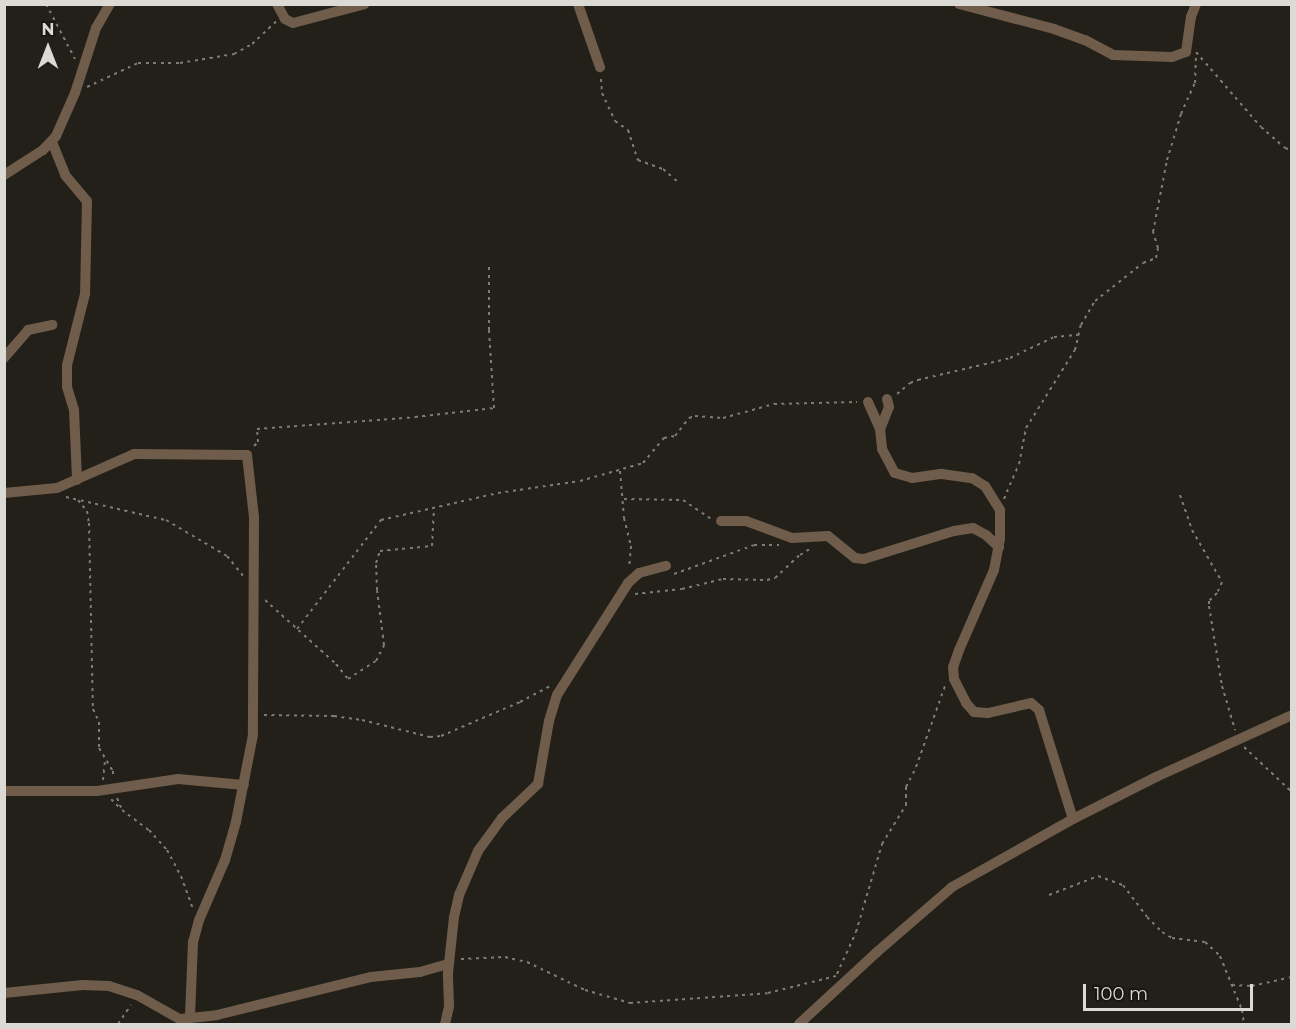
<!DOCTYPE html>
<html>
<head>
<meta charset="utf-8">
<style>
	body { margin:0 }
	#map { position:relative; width:1296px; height:1029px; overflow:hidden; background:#222018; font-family:Montserrat,sans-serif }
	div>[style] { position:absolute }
	.path>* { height:2px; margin-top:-1px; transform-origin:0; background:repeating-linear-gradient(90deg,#7d7c75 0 3px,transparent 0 7.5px) }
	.street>* { height:10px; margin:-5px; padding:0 5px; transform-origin:5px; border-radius:5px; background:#6f5c4a }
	span { translate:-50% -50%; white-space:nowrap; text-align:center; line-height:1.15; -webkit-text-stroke:4.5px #19160f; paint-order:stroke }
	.frame { position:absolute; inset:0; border:6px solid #dbdad4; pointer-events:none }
	.north { position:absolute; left:18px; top:18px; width:60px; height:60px; -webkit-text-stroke:4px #19160f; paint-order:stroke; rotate:0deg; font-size:16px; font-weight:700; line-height:24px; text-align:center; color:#dbdad4 }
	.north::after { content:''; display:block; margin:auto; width:21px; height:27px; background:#dbdad4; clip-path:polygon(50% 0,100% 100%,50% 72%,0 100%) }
	.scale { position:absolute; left:1083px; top:984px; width:170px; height:27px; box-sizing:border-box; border:3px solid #dbdad4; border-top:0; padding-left:8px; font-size:18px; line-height:21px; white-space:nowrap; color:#dbdad4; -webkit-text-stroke:4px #19160f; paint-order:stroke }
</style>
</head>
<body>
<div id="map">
	<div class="path">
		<div style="left:46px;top:4px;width:62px;rotate:62.2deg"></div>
		<div style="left:1196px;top:52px;width:99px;rotate:49.1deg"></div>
		<div style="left:1261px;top:127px;width:32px;rotate:41deg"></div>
		<div style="left:1285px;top:148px;width:7px;rotate:16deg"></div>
		<div style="left:601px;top:79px;width:14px;rotate:86deg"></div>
		<div style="left:602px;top:93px;width:31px;rotate:65deg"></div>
		<div style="left:615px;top:121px;width:16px;rotate:35deg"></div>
		<div style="left:628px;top:130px;width:32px;rotate:72deg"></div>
		<div style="left:638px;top:160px;width:27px;rotate:20deg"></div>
		<div style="left:663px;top:169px;width:21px;rotate:41deg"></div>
		<div style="left:87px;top:87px;width:56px;rotate:-25.2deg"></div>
		<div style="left:138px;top:63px;width:42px"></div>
		<div style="left:180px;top:63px;width:55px;rotate:-9.5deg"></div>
		<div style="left:234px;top:54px;width:21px;rotate:-29deg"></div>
		<div style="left:252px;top:44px;width:33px;rotate:-43deg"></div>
		<div style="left:897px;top:394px;width:17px;rotate:-40deg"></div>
		<div style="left:910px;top:383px;width:9px;rotate:-21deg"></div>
		<div style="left:918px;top:380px;width:95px;rotate:-13.4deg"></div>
		<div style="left:1010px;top:358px;width:49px;rotate:-25.5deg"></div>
		<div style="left:1054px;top:337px;width:25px;rotate:-5deg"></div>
		<div style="left:254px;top:446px;width:6px;rotate:-45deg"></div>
		<div style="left:258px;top:442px;width:13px;rotate:-94deg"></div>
		<div style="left:257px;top:429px;width:158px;rotate:-4.3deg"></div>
		<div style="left:415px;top:417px;width:80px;rotate:-6.5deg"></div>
		<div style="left:494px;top:408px;width:78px;rotate:-93.7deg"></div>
		<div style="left:489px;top:330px;width:67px;rotate:-90deg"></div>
		<div style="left:620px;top:471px;width:47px;rotate:85.1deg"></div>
		<div style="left:624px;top:518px;width:29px;rotate:76deg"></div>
		<div style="left:631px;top:546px;width:22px;rotate:95deg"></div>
		<div style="left:1180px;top:495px;width:37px;rotate:71deg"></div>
		<div style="left:1192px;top:530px;width:60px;rotate:60deg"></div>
		<div style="left:1222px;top:582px;width:12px;rotate:114deg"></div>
		<div style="left:1217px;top:593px;width:11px;rotate:135deg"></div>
		<div style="left:1209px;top:601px;width:5px;rotate:90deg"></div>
		<div style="left:1209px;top:606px;width:81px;rotate:80.8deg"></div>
		<div style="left:1222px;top:686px;width:46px;rotate:73.5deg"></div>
		<div style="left:66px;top:497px;width:103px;rotate:13deg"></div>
		<div style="left:166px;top:520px;width:71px;rotate:30.5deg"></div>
		<div style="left:227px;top:556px;width:26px;rotate:51deg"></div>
		<div style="left:624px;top:499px;width:59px;rotate:1deg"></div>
		<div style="left:683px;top:500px;width:34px;rotate:34deg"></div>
		<div style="left:1004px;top:499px;width:38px;rotate:-67deg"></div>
		<div style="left:1019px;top:464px;width:37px;rotate:-79deg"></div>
		<div style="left:1026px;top:428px;width:92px;rotate:-57.9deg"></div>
		<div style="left:1075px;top:350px;width:26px;rotate:-77deg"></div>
		<div style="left:1081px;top:325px;width:28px;rotate:-60deg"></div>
		<div style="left:1095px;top:301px;width:61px;rotate:-38.4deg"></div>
		<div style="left:1143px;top:263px;width:14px;rotate:-21deg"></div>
		<div style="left:1156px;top:258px;width:10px;rotate:-79deg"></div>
		<div style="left:1158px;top:248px;width:17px;rotate:-107deg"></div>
		<div style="left:1153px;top:232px;width:73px;rotate:-79deg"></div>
		<div style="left:1167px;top:160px;width:48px;rotate:-73.1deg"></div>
		<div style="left:1181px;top:114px;width:34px;rotate:-66deg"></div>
		<div style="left:1195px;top:83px;width:27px;rotate:-88deg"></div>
		<div style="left:78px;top:500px;width:14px;rotate:51deg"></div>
		<div style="left:87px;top:511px;width:12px;rotate:81deg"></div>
		<div style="left:89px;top:523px;width:186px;rotate:88.8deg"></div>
		<div style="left:93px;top:709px;width:14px;rotate:65deg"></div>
		<div style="left:99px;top:722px;width:26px;rotate:90deg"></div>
		<div style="left:99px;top:748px;width:27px;rotate:59deg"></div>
		<div style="left:113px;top:771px;width:7px;rotate:90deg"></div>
		<div style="left:674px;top:574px;width:85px;rotate:-19.9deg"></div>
		<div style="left:754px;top:545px;width:25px"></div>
		<div style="left:635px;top:594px;width:47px;rotate:-6.1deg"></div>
		<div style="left:682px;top:589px;width:42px;rotate:-13.7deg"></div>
		<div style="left:723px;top:579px;width:44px;rotate:1.3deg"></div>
		<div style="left:767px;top:580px;width:8px;rotate:-14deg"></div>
		<div style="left:775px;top:578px;width:34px;rotate:-43deg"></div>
		<div style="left:800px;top:555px;width:13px;rotate:-32deg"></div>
		<div style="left:265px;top:600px;width:96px;rotate:42deg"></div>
		<div style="left:336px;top:664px;width:19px;rotate:51deg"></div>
		<div style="left:348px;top:679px;width:33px;rotate:-33deg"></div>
		<div style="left:376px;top:661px;width:18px;rotate:-63deg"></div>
		<div style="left:384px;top:645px;width:55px;rotate:-97.3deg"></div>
		<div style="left:377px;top:590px;width:27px;rotate:-92deg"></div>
		<div style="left:376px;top:563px;width:13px;rotate:-72deg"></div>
		<div style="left:380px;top:551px;width:52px;rotate:-5.5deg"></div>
		<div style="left:432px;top:546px;width:37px;rotate:-87deg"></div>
		<div style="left:297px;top:629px;width:138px;rotate:-52.4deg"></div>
		<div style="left:381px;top:520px;width:120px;rotate:-13deg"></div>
		<div style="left:498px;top:493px;width:83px;rotate:-8.3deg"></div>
		<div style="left:580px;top:481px;width:66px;rotate:-15.9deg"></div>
		<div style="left:643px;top:463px;width:33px;rotate:-50deg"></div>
		<div style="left:664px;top:438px;width:11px;rotate:-10deg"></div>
		<div style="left:675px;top:436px;width:23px;rotate:-52deg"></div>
		<div style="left:689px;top:418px;width:6px;rotate:-18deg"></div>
		<div style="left:695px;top:416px;width:28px;rotate:4deg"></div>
		<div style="left:723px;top:418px;width:53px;rotate:-15.4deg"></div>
		<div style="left:774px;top:404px;width:83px;rotate:-1.4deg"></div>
		<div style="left:264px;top:715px;width:70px;rotate:0.8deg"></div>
		<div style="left:334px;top:716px;width:28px;rotate:8deg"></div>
		<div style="left:362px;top:720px;width:70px;rotate:14deg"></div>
		<div style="left:430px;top:737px;width:11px;rotate:-5deg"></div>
		<div style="left:441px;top:736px;width:86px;rotate:-23.3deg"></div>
		<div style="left:520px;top:702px;width:34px;rotate:-28deg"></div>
		<div style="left:1244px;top:747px;width:66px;rotate:43.2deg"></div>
		<div style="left:103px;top:780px;width:18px;rotate:-84deg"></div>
		<div style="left:117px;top:798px;width:13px;rotate:67deg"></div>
		<div style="left:122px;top:810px;width:34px;rotate:37deg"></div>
		<div style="left:149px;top:830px;width:27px;rotate:48deg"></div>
		<div style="left:167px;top:850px;width:30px;rotate:62deg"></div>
		<div style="left:181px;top:876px;width:33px;rotate:70deg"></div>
		<div style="left:111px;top:799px;width:13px;rotate:45deg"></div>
		<div style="left:1049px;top:895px;width:53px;rotate:-21.2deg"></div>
		<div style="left:1098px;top:876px;width:27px;rotate:20deg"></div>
		<div style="left:1123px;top:885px;width:40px;rotate:53deg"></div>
		<div style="left:1147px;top:917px;width:21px;rotate:45deg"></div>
		<div style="left:1162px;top:932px;width:12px;rotate:31deg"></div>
		<div style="left:1172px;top:938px;width:33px;rotate:7deg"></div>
		<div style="left:1205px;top:942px;width:21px;rotate:43deg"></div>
		<div style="left:1220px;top:956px;width:58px;rotate:67.8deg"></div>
		<div style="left:1242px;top:1010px;width:14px;rotate:82deg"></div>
		<div style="left:461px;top:959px;width:44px;rotate:-2.6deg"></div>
		<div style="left:505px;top:957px;width:23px;rotate:13deg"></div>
		<div style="left:527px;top:962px;width:64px;rotate:25.8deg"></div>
		<div style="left:585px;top:990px;width:47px;rotate:16.1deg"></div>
		<div style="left:630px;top:1003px;width:138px;rotate:-4.1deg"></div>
		<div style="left:768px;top:993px;width:70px;rotate:-14deg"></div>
		<div style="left:837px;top:974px;width:46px;rotate:-65.7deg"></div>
		<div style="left:856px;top:932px;width:92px;rotate:-73.5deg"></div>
		<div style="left:882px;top:844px;width:46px;rotate:-58.4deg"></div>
		<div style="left:906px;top:805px;width:18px;rotate:-90deg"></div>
		<div style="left:906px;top:787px;width:22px;rotate:-63deg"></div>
		<div style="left:916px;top:767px;width:86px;rotate:-70.3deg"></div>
		<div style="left:1232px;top:985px;width:20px;rotate:3deg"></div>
		<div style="left:1252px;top:986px;width:41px;rotate:-12.7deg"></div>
		<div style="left:118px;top:1024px;width:23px;rotate:-56deg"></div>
	</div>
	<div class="street">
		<div style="left:277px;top:4px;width:17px;rotate:62deg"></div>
		<div style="left:285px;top:19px;width:9px;rotate:27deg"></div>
		<div style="left:293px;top:23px;width:74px;rotate:-14.8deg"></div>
		<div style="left:578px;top:4px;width:67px;rotate:70.8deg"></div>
		<div style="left:959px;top:4px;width:98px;rotate:14.7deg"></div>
		<div style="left:1054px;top:29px;width:33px;rotate:20deg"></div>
		<div style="left:1085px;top:40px;width:32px;rotate:28deg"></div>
		<div style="left:1113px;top:55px;width:59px;rotate:1.9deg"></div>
		<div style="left:1172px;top:57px;width:15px;rotate:-20deg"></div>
		<div style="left:1186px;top:52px;width:35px;rotate:-82deg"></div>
		<div style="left:1191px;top:17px;width:14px;rotate:-69deg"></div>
		<div style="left:52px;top:142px;width:35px;rotate:68deg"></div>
		<div style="left:65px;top:175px;width:34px;rotate:50deg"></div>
		<div style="left:87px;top:201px;width:93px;rotate:91.2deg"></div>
		<div style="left:85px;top:294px;width:73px;rotate:104.2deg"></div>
		<div style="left:67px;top:365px;width:22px;rotate:90deg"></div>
		<div style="left:67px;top:387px;width:24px;rotate:73deg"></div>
		<div style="left:74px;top:410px;width:70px;rotate:87.5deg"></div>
		<div style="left:4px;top:175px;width:46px;rotate:-32.7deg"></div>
		<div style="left:43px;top:150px;width:19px;rotate:-47deg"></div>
		<div style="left:56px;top:136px;width:47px;rotate:-66.2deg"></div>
		<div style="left:75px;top:93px;width:68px;rotate:-72.1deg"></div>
		<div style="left:96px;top:28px;width:28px;rotate:-60deg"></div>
		<div style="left:4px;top:358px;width:37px;rotate:-49deg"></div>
		<div style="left:28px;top:330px;width:25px;rotate:-12deg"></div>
		<div style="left:887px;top:399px;width:8px;rotate:76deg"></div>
		<div style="left:889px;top:407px;width:24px;rotate:112deg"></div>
		<div style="left:880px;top:429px;width:20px;rotate:84deg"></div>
		<div style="left:882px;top:449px;width:27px;rotate:62deg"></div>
		<div style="left:895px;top:473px;width:18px;rotate:16deg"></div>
		<div style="left:912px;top:478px;width:30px;rotate:-8deg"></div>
		<div style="left:942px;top:474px;width:30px;rotate:8deg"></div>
		<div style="left:972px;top:478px;width:15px;rotate:32deg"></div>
		<div style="left:985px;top:486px;width:28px;rotate:58deg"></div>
		<div style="left:1000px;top:510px;width:29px;rotate:90deg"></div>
		<div style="left:1000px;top:539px;width:32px;rotate:101deg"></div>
		<div style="left:994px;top:570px;width:87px;rotate:113.6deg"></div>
		<div style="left:959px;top:650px;width:18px;rotate:109deg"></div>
		<div style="left:953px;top:667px;width:12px;rotate:85deg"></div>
		<div style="left:954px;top:679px;width:27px;rotate:63deg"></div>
		<div style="left:966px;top:703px;width:12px;rotate:48deg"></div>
		<div style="left:974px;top:712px;width:14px;rotate:4deg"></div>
		<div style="left:988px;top:713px;width:44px;rotate:-13.1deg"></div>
		<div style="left:1031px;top:703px;width:11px;rotate:41deg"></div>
		<div style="left:1039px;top:710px;width:114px;rotate:72.7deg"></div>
		<div style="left:868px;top:402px;width:30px;rotate:66deg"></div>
		<div style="left:4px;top:493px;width:53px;rotate:-5.4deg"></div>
		<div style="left:57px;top:488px;width:84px;rotate:-23.8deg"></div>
		<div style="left:134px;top:454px;width:113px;rotate:0.5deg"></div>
		<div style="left:247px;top:455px;width:62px;rotate:83.6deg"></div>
		<div style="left:254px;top:517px;width:218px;rotate:90.3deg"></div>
		<div style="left:253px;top:735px;width:89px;rotate:101.1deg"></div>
		<div style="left:236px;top:822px;width:40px;rotate:106deg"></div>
		<div style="left:225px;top:860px;width:65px;rotate:113.4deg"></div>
		<div style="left:199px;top:920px;width:23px;rotate:105deg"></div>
		<div style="left:193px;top:942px;width:76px;rotate:92.3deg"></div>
		<div style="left:721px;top:521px;width:25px"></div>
		<div style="left:746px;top:521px;width:49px;rotate:20.3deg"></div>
		<div style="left:792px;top:538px;width:36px;rotate:-3deg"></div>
		<div style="left:828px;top:536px;width:35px;rotate:39deg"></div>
		<div style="left:855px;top:558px;width:9px;rotate:6deg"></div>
		<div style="left:864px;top:559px;width:94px;rotate:-17.3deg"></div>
		<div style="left:954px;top:531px;width:19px;rotate:-9deg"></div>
		<div style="left:973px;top:528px;width:15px;rotate:28deg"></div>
		<div style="left:986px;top:535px;width:18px;rotate:43deg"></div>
		<div style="left:4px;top:791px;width:93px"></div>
		<div style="left:97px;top:791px;width:82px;rotate:-8.4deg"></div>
		<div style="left:178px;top:779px;width:66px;rotate:5.2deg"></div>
		<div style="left:4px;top:993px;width:79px;rotate:-5.8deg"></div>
		<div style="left:83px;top:985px;width:26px;rotate:2deg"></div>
		<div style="left:109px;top:986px;width:29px;rotate:18deg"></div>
		<div style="left:137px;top:995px;width:55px;rotate:29.4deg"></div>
		<div style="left:181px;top:1019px;width:36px;rotate:-6deg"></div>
		<div style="left:217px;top:1015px;width:159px;rotate:-13.9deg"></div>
		<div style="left:371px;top:977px;width:49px;rotate:-5.8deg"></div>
		<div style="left:420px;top:972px;width:29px;rotate:-16deg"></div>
		<div style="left:445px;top:1024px;width:18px;rotate:-77deg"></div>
		<div style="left:449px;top:1006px;width:33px;rotate:-92deg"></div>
		<div style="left:448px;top:973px;width:56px;rotate:-83.9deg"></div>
		<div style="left:454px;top:917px;width:23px;rotate:-77deg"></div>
		<div style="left:459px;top:895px;width:48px;rotate:-66.6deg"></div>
		<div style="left:478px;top:851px;width:41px;rotate:-54deg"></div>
		<div style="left:502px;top:818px;width:50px;rotate:-43.4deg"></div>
		<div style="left:538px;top:784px;width:64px;rotate:-80.1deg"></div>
		<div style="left:549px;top:721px;width:27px;rotate:-73deg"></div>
		<div style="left:557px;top:695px;width:133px;rotate:-57.6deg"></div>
		<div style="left:628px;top:583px;width:15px;rotate:-42deg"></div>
		<div style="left:639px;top:573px;width:28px;rotate:-15deg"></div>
		<div style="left:799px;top:1024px;width:106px;rotate:-42.7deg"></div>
		<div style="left:877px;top:952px;width:99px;rotate:-40.9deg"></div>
		<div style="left:952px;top:887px;width:139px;rotate:-29.3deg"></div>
		<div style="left:1073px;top:819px;width:93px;rotate:-26.8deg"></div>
		<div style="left:1156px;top:777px;width:149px;rotate:-24.5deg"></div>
	</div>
	<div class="frame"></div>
	<div class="north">N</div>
	<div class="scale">100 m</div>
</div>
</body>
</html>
